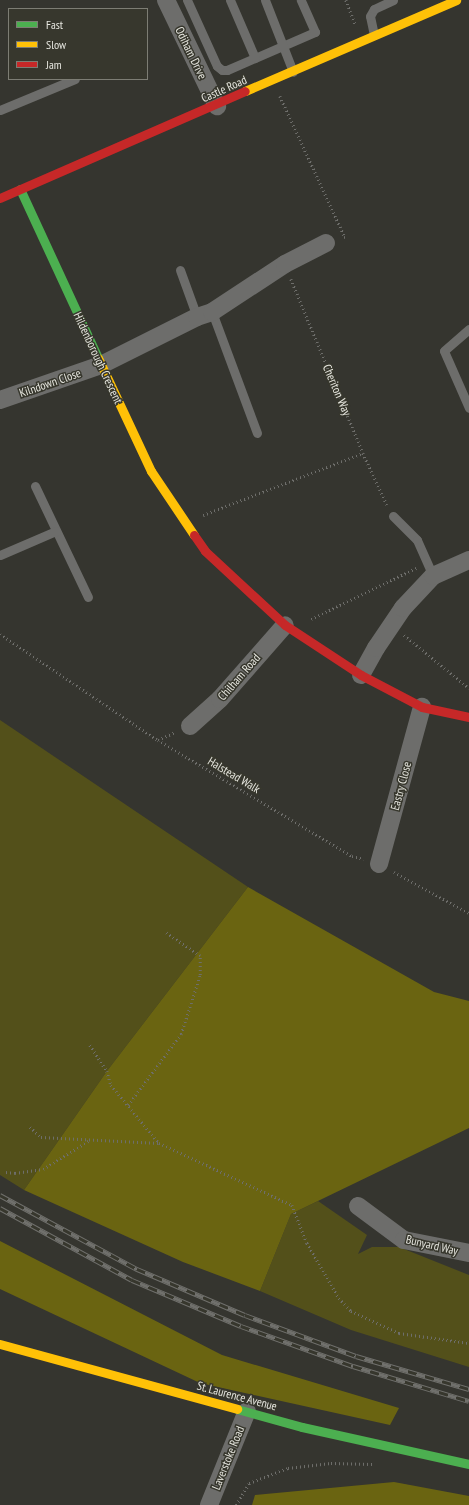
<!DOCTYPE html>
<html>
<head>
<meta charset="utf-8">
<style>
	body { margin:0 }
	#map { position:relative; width:469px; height:1505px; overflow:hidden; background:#35352f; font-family:"PT Sans Narrow",sans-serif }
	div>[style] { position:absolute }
	.green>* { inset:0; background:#53501a }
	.forest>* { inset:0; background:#6a6411 }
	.path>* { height:2.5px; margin-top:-1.25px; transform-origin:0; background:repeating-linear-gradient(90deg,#6e6e6b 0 1px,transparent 0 4px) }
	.lane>* { height:9px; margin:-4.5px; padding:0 4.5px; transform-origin:4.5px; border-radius:4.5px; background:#6d6d6b }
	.street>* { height:18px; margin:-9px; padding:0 9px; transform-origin:9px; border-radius:9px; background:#6d6d6b }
	.fast>* { height:9px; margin:-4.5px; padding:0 4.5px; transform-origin:4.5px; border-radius:4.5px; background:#4caf50 }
	.slow>* { height:9px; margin:-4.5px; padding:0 4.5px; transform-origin:4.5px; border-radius:4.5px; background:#ffc107 }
	.jam>* { height:9px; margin:-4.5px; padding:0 4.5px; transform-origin:4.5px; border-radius:4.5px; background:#c62828 }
	.rail>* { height:4.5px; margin-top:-2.25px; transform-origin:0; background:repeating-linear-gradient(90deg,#37372d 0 9px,#70706c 0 18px); box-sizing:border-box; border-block:1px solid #70706c }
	span { translate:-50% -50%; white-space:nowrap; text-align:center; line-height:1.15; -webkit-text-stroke:3px #37372d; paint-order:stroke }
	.street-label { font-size:12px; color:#e6e6df }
	.legend { position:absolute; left:8px; top:8px; width:140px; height:72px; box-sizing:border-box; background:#37372d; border:1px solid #7d7d74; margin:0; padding:5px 7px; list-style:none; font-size:12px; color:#e6e6df }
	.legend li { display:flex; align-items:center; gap:8px; height:20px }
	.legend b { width:20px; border:1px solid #7d7d74 }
</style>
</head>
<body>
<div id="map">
	<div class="green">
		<div style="clip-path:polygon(0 720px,248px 887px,107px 1071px,24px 1190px,0 1175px)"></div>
		<div style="clip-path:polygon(318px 1201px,367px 1235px,358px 1254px,372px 1247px,399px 1247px,469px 1275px,469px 1367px,351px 1330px,260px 1291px,291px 1214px)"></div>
	</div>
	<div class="forest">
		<div style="clip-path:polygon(248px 887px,434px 992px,469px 1001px,469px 1128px,291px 1214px,260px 1291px,183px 1262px,24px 1190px,107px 1071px)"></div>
		<div style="clip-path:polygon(0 1241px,222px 1355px,399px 1408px,390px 1425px,200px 1383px,0 1289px)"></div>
		<div style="clip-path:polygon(394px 1482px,469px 1496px,469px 1505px,252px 1505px,255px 1495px)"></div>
	</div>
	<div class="path">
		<div style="left:346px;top:0;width:26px;rotate:69deg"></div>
		<div style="left:280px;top:96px;width:155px;rotate:65.3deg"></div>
		<div style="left:345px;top:237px;width:3px;rotate:162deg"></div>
		<div style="left:291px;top:279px;width:188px;rotate:67.5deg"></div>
		<div style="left:363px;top:453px;width:57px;rotate:65.2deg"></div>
		<div style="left:203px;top:515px;width:172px;rotate:-21.2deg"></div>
		<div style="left:311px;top:619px;width:117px;rotate:-25.9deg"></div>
		<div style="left:0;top:634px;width:190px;rotate:33.9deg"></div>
		<div style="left:158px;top:740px;width:226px;rotate:30.9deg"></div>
		<div style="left:352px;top:856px;width:12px;rotate:14deg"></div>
		<div style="left:404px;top:635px;width:84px;rotate:39.2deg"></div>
		<div style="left:158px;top:740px;width:19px;rotate:-25deg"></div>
		<div style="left:394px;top:872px;width:85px;rotate:28.7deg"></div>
		<div style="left:90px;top:1045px;width:31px;rotate:57deg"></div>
		<div style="left:107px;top:1071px;width:15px;rotate:74deg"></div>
		<div style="left:111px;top:1085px;width:75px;rotate:50.4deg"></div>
		<div style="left:159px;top:1143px;width:147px;rotate:25deg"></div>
		<div style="left:292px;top:1205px;width:41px;rotate:68.5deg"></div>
		<div style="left:307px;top:1243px;width:64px;rotate:59.8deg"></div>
		<div style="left:339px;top:1298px;width:18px;rotate:47deg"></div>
		<div style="left:351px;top:1311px;width:53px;rotate:24.6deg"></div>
		<div style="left:399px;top:1333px;width:71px;rotate:8.1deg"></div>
		<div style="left:128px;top:1105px;width:89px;rotate:-53.3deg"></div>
		<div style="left:181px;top:1034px;width:62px;rotate:-72.1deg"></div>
		<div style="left:200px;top:975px;width:19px;rotate:-90deg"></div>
		<div style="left:200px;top:956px;width:41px;rotate:-145.9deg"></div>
		<div style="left:30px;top:1127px;width:15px;rotate:42deg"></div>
		<div style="left:41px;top:1137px;width:118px;rotate:2.9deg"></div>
		<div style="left:6px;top:1172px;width:9px;rotate:6deg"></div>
		<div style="left:15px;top:1173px;width:28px;rotate:-8deg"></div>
		<div style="left:43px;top:1169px;width:55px;rotate:-31.7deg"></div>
		<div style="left:236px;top:1505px;width:26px;rotate:-59deg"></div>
		<div style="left:249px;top:1483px;width:42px;rotate:-21deg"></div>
		<div style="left:288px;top:1468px;width:43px;rotate:-6.6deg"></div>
		<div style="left:331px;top:1463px;width:41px;rotate:1.4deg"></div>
	</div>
	<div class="lane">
		<div style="left:187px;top:0;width:72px;rotate:65.6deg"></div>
		<div style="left:217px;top:66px;width:6px;rotate:39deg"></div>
		<div style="left:222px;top:70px;width:5px"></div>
		<div style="left:227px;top:70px;width:96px;rotate:-23.4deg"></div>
		<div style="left:315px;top:32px;width:35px;rotate:-114deg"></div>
		<div style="left:230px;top:0;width:63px;rotate:66.7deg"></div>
		<div style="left:265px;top:0;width:77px;rotate:68.7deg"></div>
		<div style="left:374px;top:35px;width:19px;rotate:-102deg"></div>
		<div style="left:370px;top:16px;width:8px;rotate:-60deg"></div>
		<div style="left:374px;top:9px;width:21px;rotate:-25deg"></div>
		<div style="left:0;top:110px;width:81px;rotate:-22.5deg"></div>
		<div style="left:180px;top:270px;width:50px;rotate:70.1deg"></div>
		<div style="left:212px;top:312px;width:129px;rotate:69.6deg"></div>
		<div style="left:469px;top:329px;width:33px;rotate:139deg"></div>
		<div style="left:444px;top:351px;width:62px;rotate:66.3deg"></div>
		<div style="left:35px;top:486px;width:123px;rotate:64.5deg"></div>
		<div style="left:393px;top:516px;width:34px;rotate:45deg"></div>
		<div style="left:417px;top:540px;width:39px;rotate:66deg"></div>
		<div style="left:0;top:555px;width:61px;rotate:-23.2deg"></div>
	</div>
	<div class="street">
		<div style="left:166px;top:0;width:118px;rotate:64.3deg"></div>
		<div style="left:0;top:400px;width:107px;rotate:-19.1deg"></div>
		<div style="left:101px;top:365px;width:107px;rotate:-26.6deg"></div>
		<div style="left:197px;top:317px;width:16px;rotate:-18deg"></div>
		<div style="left:212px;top:312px;width:87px;rotate:-33.3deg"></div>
		<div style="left:285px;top:264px;width:46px;rotate:-27.1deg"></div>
		<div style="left:361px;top:675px;width:31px;rotate:-61deg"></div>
		<div style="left:376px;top:648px;width:48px;rotate:-56deg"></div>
		<div style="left:403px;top:608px;width:44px;rotate:-46.8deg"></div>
		<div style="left:433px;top:576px;width:39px;rotate:-24deg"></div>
		<div style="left:190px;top:726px;width:40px;rotate:-42deg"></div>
		<div style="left:220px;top:699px;width:98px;rotate:-48.7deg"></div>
		<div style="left:379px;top:864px;width:163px;rotate:-74.7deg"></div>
		<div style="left:358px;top:1206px;width:57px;rotate:36.5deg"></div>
		<div style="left:404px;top:1240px;width:66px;rotate:11.3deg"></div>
		<div style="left:209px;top:1505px;width:101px;rotate:-68deg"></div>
	</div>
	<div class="fast">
		<div style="left:20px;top:189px;width:186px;rotate:65.2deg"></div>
		<div style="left:237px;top:1409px;width:67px;rotate:15.5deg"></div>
		<div style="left:302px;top:1427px;width:171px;rotate:12.5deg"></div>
	</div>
	<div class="slow">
		<div style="left:245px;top:91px;width:230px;rotate:-23.3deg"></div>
		<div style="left:98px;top:358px;width:125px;rotate:64.9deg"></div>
		<div style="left:151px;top:471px;width:77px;rotate:56.1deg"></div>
		<div style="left:0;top:1344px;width:246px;rotate:15.3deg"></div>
	</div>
	<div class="jam">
		<div style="left:0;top:198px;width:267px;rotate:-23.6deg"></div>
		<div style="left:194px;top:535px;width:19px;rotate:55deg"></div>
		<div style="left:205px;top:551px;width:109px;rotate:42.8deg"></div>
		<div style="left:285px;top:625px;width:91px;rotate:33.3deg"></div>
		<div style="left:361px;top:675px;width:69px;rotate:27.7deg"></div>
		<div style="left:422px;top:707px;width:48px;rotate:12deg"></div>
	</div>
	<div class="rail">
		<div style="left:0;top:1195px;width:156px;rotate:28.4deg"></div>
		<div style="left:137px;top:1269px;width:117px;rotate:23.1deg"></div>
		<div style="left:245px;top:1315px;width:118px;rotate:20.3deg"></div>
		<div style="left:356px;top:1356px;width:118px;rotate:16.3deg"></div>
		<div style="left:0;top:1208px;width:150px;rotate:28.6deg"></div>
		<div style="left:132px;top:1280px;width:118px;rotate:22.9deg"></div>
		<div style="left:241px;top:1326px;width:119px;rotate:19.7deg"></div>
		<div style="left:353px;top:1366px;width:121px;rotate:16.8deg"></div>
	</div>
	<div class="street-label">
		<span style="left:191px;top:53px;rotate:64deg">Odiham Drive</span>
		<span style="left:224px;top:89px;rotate:-24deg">Castle Road</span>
		<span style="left:98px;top:358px;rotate:65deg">Hildenborough Crescent</span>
		<span style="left:50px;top:383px;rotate:-19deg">Kilndown Close</span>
		<span style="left:337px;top:390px;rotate:67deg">Cheriton Way</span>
		<span style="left:239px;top:677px;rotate:-49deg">Chilham Road</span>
		<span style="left:234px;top:775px;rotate:31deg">Halstead Walk</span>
		<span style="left:401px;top:786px;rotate:-75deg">Eastry Close</span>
		<span style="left:432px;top:1245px;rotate:13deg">Bunyard Way</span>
		<span style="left:237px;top:1396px;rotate:15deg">St. Laurence Avenue</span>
		<span style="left:228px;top:1458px;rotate:-68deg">Laverstoke Road</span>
	</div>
	<ul class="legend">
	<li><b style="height:5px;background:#4caf50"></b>Fast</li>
	<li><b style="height:5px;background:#ffc107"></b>Slow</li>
	<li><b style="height:5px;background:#c62828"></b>Jam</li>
	</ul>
</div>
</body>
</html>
